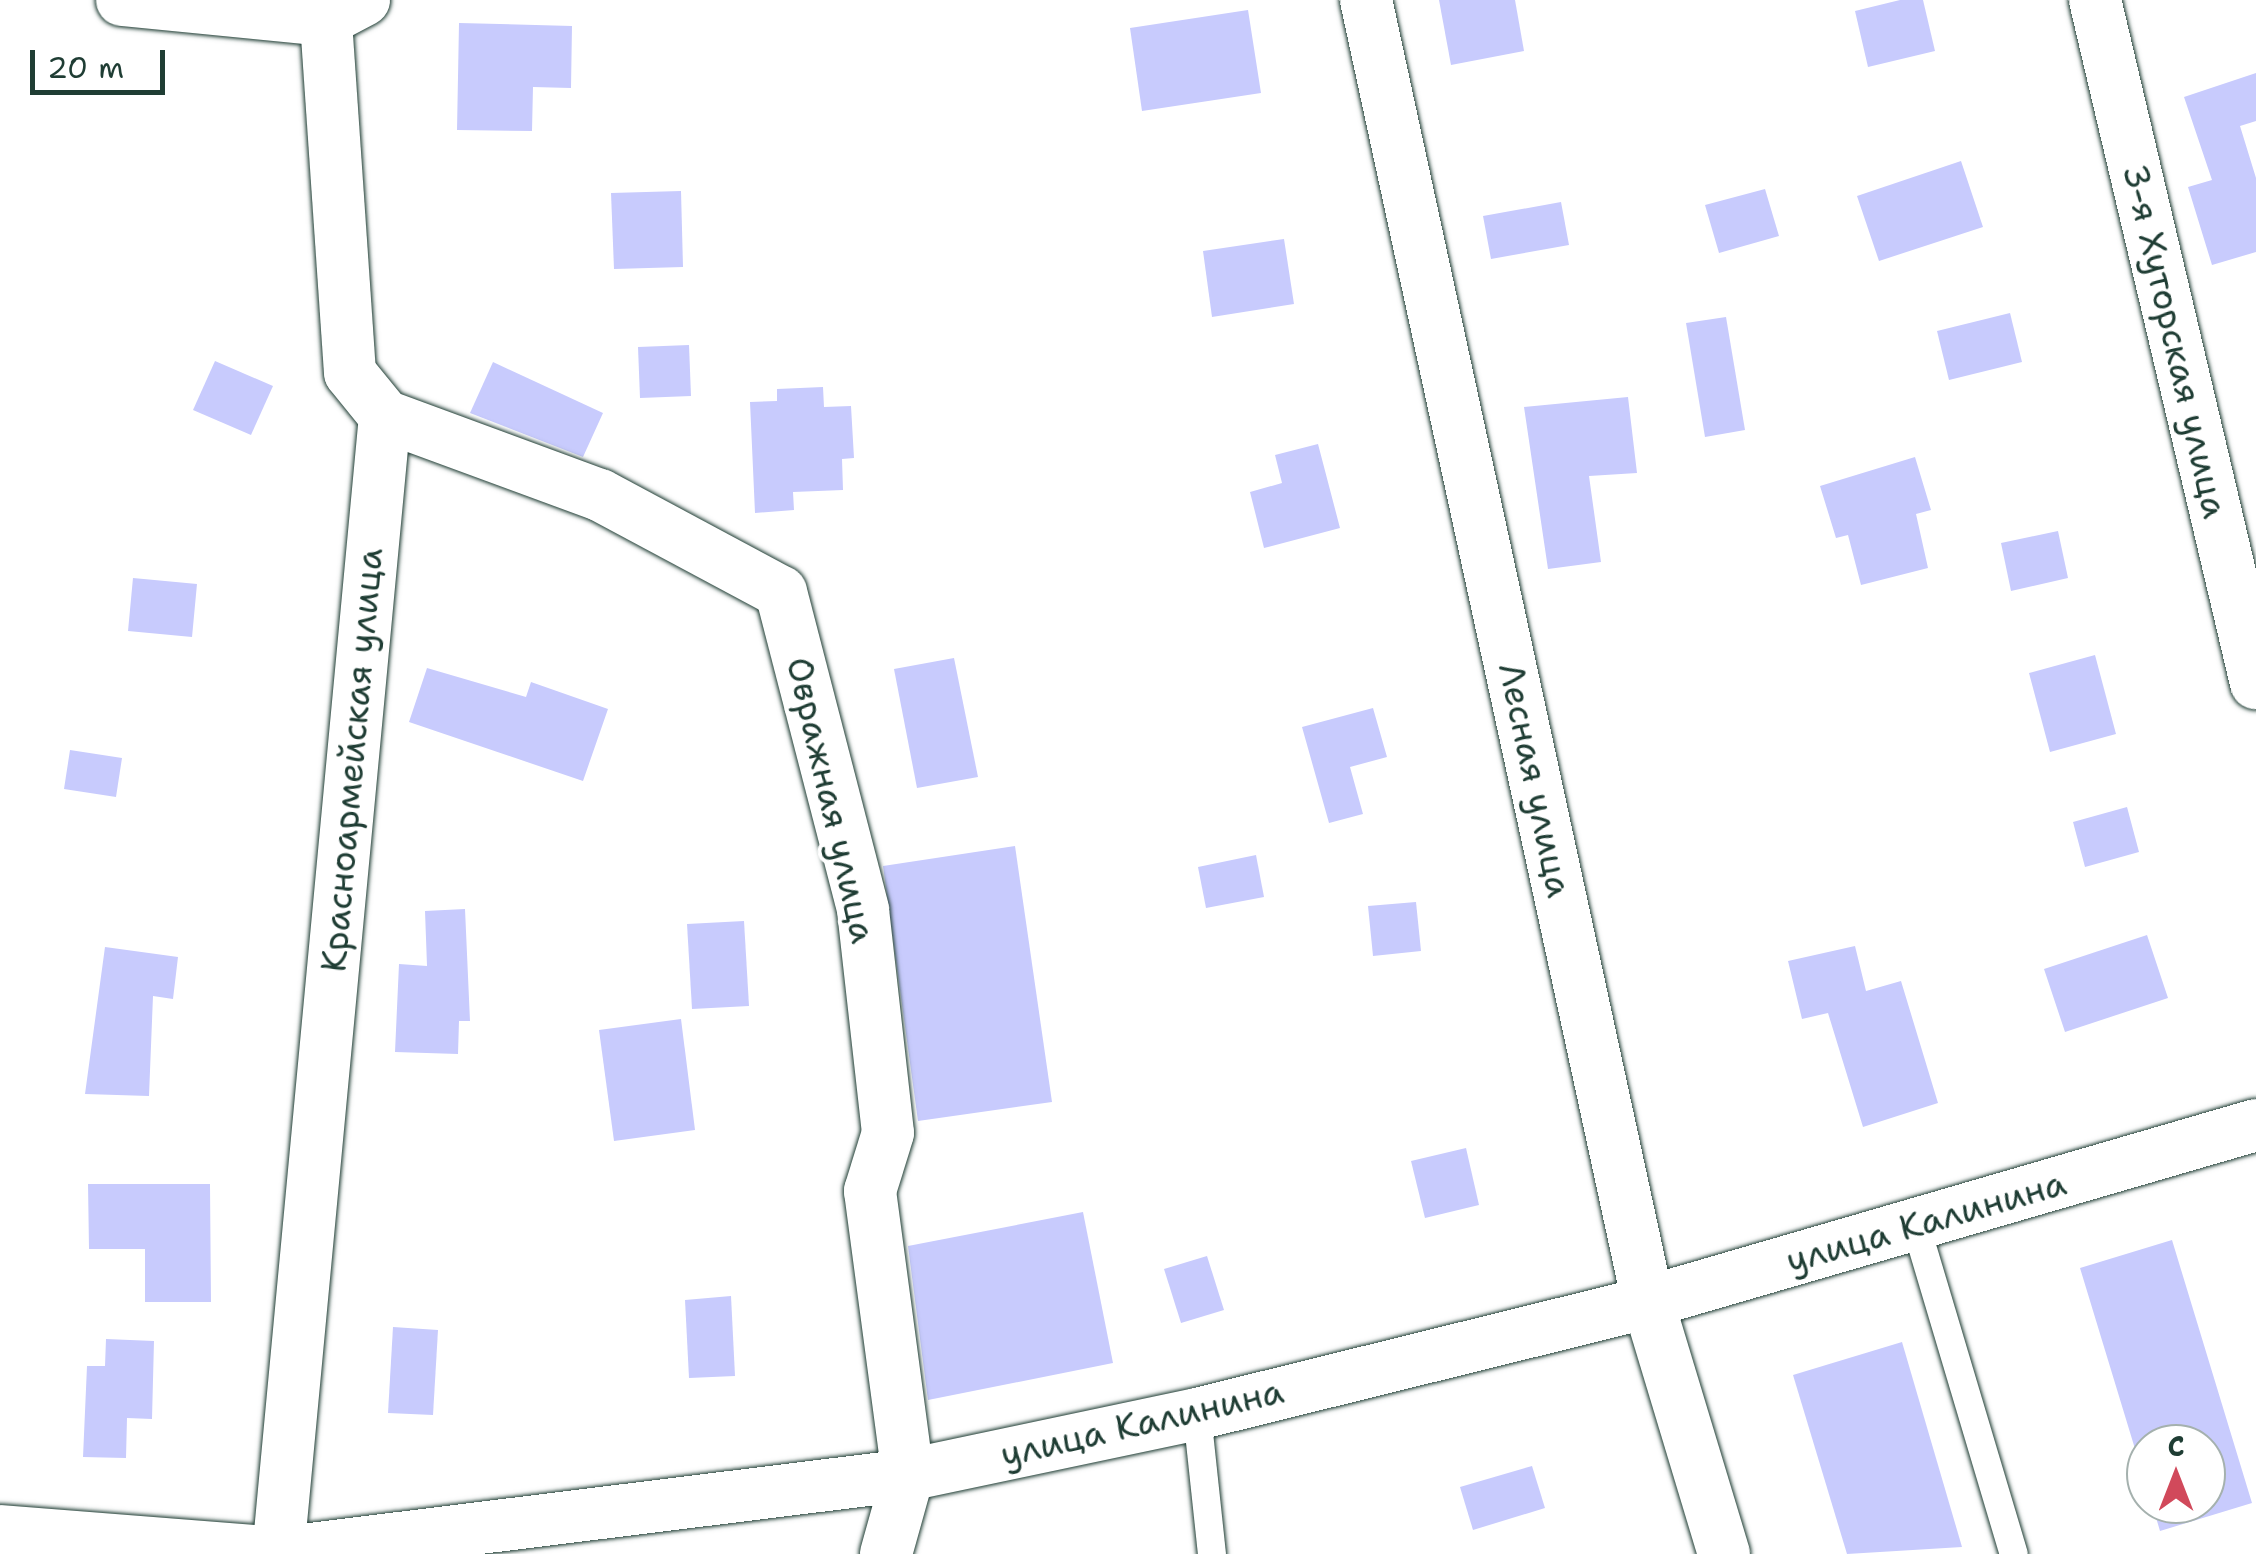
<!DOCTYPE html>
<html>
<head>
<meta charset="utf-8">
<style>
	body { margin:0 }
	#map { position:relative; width:2256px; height:1554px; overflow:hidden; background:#fff; font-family:"Shantell Sans",sans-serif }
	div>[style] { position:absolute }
	.building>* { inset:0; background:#c8cbfd }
	.roads { filter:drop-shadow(0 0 2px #1f3d34) drop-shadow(0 0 2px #1f3d34) }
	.service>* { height:28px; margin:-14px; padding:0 14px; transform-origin:14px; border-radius:14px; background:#fff }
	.minor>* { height:52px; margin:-26px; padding:0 26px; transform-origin:26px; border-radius:26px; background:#fff }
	span { translate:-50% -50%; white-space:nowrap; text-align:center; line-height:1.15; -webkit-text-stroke:8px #fff; paint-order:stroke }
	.street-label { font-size:35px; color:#1f3d34 }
	.north { position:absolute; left:2126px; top:1424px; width:100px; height:100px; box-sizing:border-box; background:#fff; border:2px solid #a5b1ae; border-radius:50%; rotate:0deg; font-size:28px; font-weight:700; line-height:40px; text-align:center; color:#1f3d34 }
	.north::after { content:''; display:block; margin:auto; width:35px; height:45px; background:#d1495b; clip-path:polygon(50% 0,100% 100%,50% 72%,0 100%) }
	.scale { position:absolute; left:30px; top:50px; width:135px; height:45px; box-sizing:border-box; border:5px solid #1f3d34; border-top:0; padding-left:12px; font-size:30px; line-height:35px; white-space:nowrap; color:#1f3d34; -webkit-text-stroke:8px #fff; paint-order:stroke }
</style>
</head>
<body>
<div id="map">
	<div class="building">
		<div style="clip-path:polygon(1439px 0,1515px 0,1524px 51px,1451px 65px)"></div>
		<div style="clip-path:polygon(1900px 0,1923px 0,1935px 51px,1868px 67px,1855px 11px)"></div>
		<div style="clip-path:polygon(1248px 10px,1261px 93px,1142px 111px,1130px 28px)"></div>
		<div style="clip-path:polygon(459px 23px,572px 26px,571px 88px,533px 87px,532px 131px,457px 130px)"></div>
		<div style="clip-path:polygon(2256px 73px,2256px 121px,2240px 126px,2256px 178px,2256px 252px,2212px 265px,2188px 187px,2212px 180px,2184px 97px)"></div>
		<div style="clip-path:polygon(1961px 161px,1983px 227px,1879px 261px,1857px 196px)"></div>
		<div style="clip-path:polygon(1765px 189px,1779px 236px,1719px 253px,1705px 205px)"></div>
		<div style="clip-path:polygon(681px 191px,683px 267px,614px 269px,611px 193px)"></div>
		<div style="clip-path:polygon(1561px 202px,1569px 245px,1491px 259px,1483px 216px)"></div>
		<div style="clip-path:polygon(1284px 239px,1294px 304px,1212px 317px,1203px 251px)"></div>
		<div style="clip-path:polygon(2010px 313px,2022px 362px,1949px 380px,1937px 331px)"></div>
		<div style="clip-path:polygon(1726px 317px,1745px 430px,1705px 437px,1686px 323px)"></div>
		<div style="clip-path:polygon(689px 345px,691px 396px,640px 398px,638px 347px)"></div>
		<div style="clip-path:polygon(215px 361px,273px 386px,251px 435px,193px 410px)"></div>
		<div style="clip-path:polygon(493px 362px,603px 413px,583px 457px,470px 413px)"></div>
		<div style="clip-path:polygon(823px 387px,824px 407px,851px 406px,854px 458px,842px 459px,843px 490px,793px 492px,794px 510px,755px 513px,750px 402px,777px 401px,777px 389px)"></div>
		<div style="clip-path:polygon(1628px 397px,1637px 473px,1589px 476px,1601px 562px,1548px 569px,1524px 407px)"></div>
		<div style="clip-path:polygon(1318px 444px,1340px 528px,1264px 548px,1250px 492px,1282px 483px,1275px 455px)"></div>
		<div style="clip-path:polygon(1915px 457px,1931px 510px,1916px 514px,1928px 568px,1861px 585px,1848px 535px,1836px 538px,1820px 486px)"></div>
		<div style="clip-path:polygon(2058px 531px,2068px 578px,2011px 591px,2001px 543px)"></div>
		<div style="clip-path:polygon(133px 578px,197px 584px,192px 637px,128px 631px)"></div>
		<div style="clip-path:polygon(2095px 655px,2116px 734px,2050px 752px,2029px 673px)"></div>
		<div style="clip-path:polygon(954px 658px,978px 777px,917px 788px,894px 669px)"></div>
		<div style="clip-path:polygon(427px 668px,526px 697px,531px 682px,608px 709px,583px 781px,409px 722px)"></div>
		<div style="clip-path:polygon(1373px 708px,1387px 757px,1350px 767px,1363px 814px,1329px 823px,1302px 727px)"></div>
		<div style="clip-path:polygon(70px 750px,122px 758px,116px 797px,64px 789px)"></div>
		<div style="clip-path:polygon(2127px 807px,2139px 852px,2085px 867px,2073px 822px)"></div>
		<div style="clip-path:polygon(1015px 846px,1052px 1102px,918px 1121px,883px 866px)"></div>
		<div style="clip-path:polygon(1256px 855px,1264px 897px,1206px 908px,1198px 867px)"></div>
		<div style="clip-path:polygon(1416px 902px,1421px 951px,1373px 956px,1368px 906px)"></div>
		<div style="clip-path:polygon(465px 909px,470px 1021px,459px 1021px,458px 1054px,395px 1052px,399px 964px,427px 966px,425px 911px)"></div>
		<div style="clip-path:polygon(744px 921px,749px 1006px,692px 1009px,687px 924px)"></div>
		<div style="clip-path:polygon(2147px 935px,2168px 998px,2065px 1032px,2044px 969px)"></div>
		<div style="clip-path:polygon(1855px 946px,1866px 991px,1901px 981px,1938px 1103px,1863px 1127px,1828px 1013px,1802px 1019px,1788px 961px)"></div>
		<div style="clip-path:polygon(105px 947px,178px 957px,173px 999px,153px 996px,149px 1096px,85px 1094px)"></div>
		<div style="clip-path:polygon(681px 1019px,695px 1130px,614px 1141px,599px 1030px)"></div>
		<div style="clip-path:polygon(1466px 1148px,1479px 1205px,1425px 1218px,1411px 1161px)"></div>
		<div style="clip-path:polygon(88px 1184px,210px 1184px,211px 1302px,145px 1302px,145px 1249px,89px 1249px)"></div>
		<div style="clip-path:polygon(1083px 1212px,1113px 1363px,928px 1400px,908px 1246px)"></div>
		<div style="clip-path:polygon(2172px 1240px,2252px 1503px,2160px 1531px,2152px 1504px,2206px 1504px,2206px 1444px,2146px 1444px,2146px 1485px,2080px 1268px)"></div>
		<div style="clip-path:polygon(1207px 1256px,1224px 1310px,1181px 1323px,1164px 1269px)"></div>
		<div style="clip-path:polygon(731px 1296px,735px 1376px,689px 1378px,685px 1300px)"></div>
		<div style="clip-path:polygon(393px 1327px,438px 1330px,433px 1415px,388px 1413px)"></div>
		<div style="clip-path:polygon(106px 1339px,154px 1341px,152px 1419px,127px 1418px,126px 1458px,83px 1457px,87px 1366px,105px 1366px)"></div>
		<div style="clip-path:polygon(1902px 1342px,1962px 1547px,1847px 1554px,1793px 1375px)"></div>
		<div style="clip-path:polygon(1532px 1466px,1545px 1508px,1473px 1530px,1460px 1487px)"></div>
	</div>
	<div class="roads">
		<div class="service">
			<div style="left:1916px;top:1226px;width:342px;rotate:73.4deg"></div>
			<div style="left:1197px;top:1414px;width:141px;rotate:83.9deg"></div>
		</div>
		<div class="minor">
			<div style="left:122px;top:0;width:205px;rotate:5.6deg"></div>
			<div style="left:1366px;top:0;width:1332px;rotate:77.78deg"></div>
			<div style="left:1648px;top:1302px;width:263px;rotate:73.2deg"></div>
			<div style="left:2095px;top:0;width:702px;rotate:76.74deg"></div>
			<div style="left:385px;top:416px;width:229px;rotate:20.2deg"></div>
			<div style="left:600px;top:495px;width:205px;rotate:28.2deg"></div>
			<div style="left:781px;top:592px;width:328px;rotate:75.5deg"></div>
			<div style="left:863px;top:910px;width:224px;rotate:83.6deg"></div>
			<div style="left:888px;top:1133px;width:61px;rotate:107.2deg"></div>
			<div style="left:870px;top:1191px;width:287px;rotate:82.4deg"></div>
			<div style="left:908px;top:1475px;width:82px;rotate:105.6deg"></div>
			<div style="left:0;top:1531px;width:279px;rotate:4.5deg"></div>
			<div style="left:278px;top:1553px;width:635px;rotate:-7.06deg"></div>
			<div style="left:908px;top:1475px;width:295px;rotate:-11.9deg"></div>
			<div style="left:1197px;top:1414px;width:465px;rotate:-13.9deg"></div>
			<div style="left:1648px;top:1302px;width:633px;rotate:-16.23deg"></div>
			<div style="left:278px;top:1554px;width:1143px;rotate:-84.63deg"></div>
			<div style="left:385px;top:416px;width:55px;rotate:-129.1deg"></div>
			<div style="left:350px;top:373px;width:354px;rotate:-93.9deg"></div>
			<div style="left:326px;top:20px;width:43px;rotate:-27.8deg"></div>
		</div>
	</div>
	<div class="street-label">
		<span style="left:2175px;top:341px;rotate:77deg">3-я Хуторская улица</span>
		<span style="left:352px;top:760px;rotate:-85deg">Красноармейская улица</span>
		<span style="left:1535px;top:780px;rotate:78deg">Лесная улица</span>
		<span style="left:831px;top:800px;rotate:77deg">Овражная улица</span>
		<span style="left:1926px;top:1222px;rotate:-16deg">улица Калинина</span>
		<span style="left:1142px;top:1423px;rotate:-13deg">улица Калинина</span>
	</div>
	<div class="north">С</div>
	<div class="scale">20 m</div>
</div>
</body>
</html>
